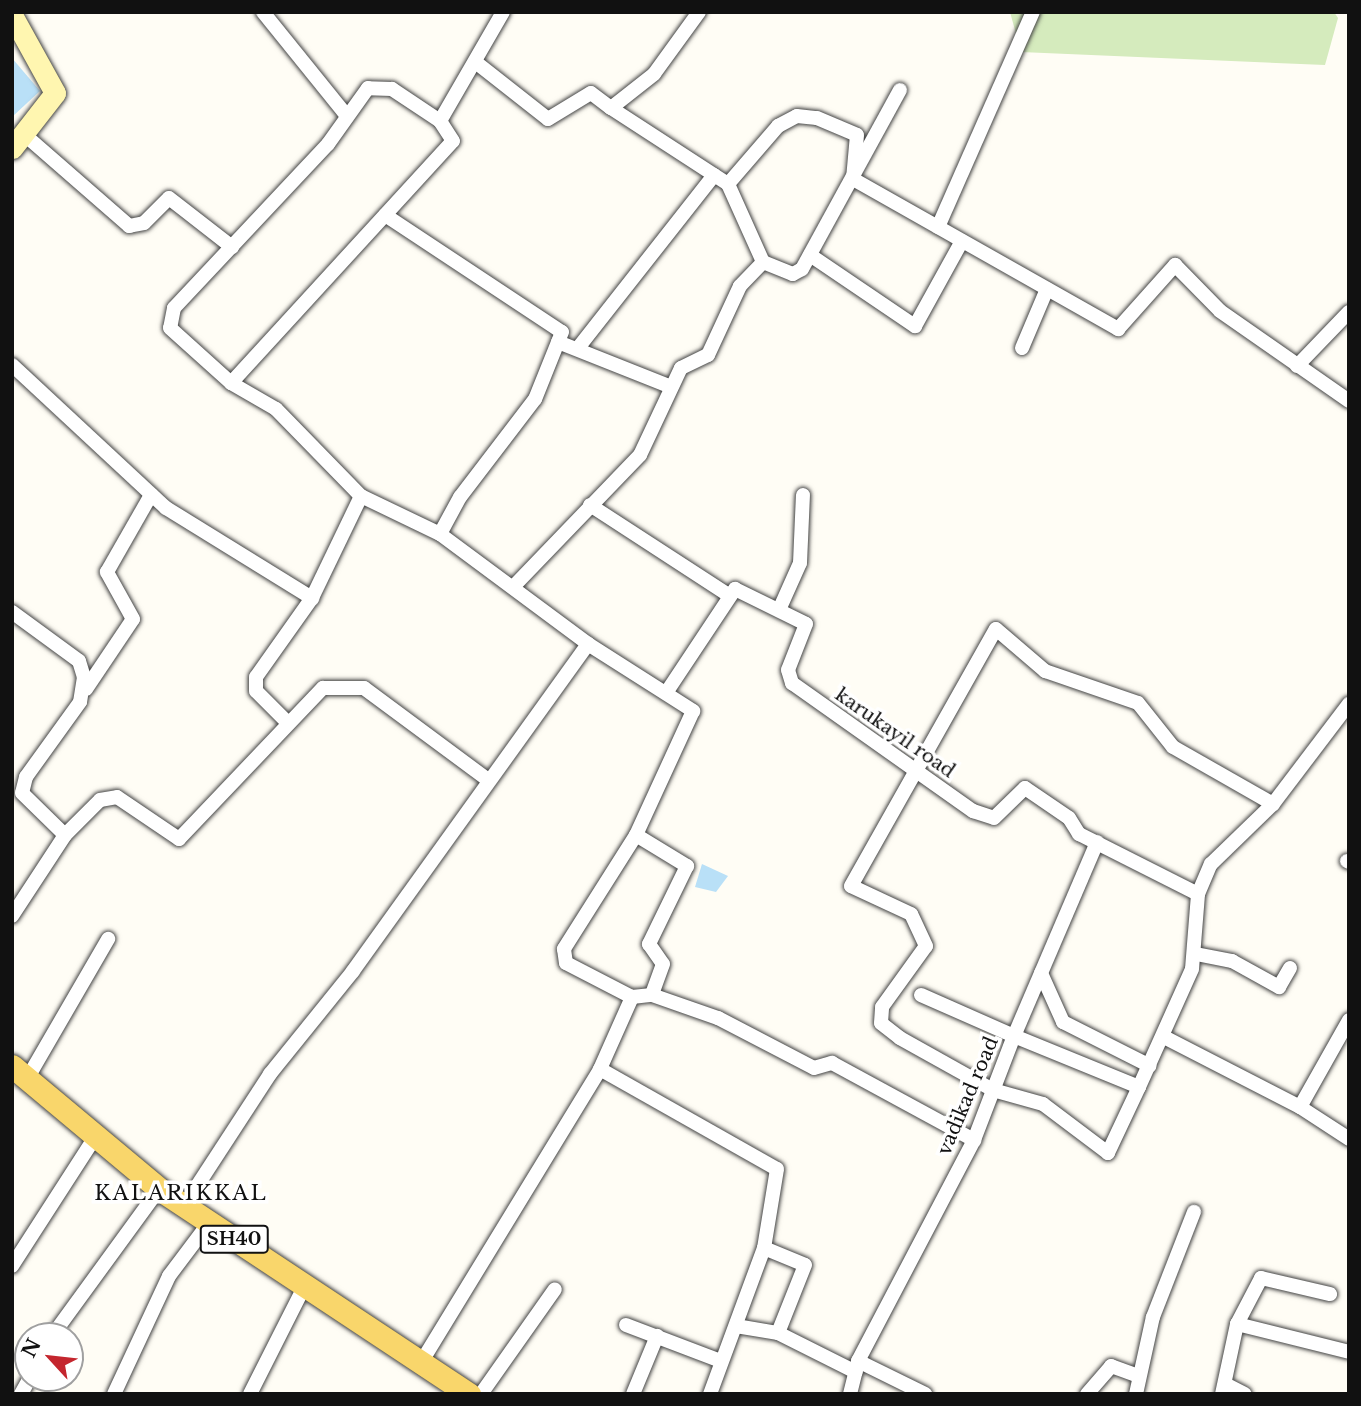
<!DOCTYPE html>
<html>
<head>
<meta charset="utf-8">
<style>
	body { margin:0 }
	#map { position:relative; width:1361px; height:1406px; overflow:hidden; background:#fffdf5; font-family:"Libre Baskerville",serif }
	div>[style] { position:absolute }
	.green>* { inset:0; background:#d5ebbd }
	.water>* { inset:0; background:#b9e0f7 }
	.roads { filter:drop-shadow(0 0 2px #444) drop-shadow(0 0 2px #444) }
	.street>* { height:14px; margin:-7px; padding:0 7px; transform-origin:7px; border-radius:7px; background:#fff }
	.secondary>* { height:21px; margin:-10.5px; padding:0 10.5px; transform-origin:10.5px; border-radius:10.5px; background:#fff6b0 }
	.primary>* { height:23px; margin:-11.5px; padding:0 11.5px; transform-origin:11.5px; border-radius:11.5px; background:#f9d66b }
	span { translate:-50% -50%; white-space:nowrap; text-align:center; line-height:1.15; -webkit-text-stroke:7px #fff; paint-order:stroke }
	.shield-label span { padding:2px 5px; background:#fff; border:2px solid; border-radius:5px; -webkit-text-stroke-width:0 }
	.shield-label { font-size:18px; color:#111; font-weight:700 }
	.street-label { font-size:19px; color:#111 }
	.neighbourhood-label { font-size:21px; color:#111; letter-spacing:2px }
	.frame { position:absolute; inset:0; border:14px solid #111; pointer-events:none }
	.north { position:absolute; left:14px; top:1322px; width:70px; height:70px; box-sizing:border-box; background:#fff; border:2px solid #a0a0a0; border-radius:50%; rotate:297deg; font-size:19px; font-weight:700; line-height:28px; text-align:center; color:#111 }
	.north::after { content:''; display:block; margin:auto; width:24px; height:32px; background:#c4262e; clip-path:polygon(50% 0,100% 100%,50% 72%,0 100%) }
</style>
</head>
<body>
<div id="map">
	<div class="green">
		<div style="clip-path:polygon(1010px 12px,1334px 12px,1338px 18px,1325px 65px,1021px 52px)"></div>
	</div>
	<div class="water">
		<div style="clip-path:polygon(12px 58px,40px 91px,12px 117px)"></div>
		<div style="clip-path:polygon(702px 864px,728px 876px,716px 892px,695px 887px)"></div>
	</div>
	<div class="roads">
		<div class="street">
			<div style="left:263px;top:12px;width:132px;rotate:51.1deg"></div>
			<div style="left:478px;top:64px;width:89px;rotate:38.2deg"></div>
			<div style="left:548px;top:119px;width:50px;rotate:-31.2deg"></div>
			<div style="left:591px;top:93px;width:25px;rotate:37deg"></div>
			<div style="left:440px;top:121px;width:126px;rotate:-60deg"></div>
			<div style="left:26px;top:136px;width:137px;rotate:41.1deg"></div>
			<div style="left:129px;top:226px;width:15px;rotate:-11deg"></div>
			<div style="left:144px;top:223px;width:35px;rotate:-45deg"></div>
			<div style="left:169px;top:198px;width:80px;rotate:37.9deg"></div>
			<div style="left:728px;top:184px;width:77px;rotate:-49.2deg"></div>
			<div style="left:778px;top:126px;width:21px;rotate:-28deg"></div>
			<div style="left:797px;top:116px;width:20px;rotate:6deg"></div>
			<div style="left:817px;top:118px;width:43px;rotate:23deg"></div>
			<div style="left:857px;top:135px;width:44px;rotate:95.2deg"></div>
			<div style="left:853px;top:179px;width:305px;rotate:29.5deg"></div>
			<div style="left:1118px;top:329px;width:86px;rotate:-48.3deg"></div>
			<div style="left:1175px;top:265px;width:64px;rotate:45.6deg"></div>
			<div style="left:1220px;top:311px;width:157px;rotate:34.9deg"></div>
			<div style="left:385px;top:215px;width:212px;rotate:33.5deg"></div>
			<div style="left:562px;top:332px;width:72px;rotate:111.9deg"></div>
			<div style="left:535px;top:399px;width:123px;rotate:127.4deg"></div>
			<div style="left:460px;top:497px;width:42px;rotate:118.4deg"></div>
			<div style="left:938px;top:227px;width:235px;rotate:-66.2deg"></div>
			<div style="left:810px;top:255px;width:127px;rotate:34.1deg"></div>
			<div style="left:915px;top:326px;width:97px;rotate:-61.1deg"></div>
			<div style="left:763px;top:262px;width:32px;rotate:22deg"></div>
			<div style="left:793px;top:274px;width:10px;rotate:-29deg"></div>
			<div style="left:802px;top:269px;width:204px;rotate:-61.3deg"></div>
			<div style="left:558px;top:342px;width:122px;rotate:21.7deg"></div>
			<div style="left:578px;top:348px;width:220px;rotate:-51.8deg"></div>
			<div style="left:1022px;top:348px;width:64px;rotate:-67deg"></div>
			<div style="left:12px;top:365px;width:210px;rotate:42.9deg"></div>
			<div style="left:166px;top:508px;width:172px;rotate:31.7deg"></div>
			<div style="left:1297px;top:366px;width:75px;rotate:-46.1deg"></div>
			<div style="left:231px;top:383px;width:328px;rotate:-47.5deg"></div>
			<div style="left:453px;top:141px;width:24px;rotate:-123deg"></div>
			<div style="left:440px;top:121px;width:58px;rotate:-146.3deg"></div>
			<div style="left:392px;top:89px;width:24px;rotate:-178deg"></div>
			<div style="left:368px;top:88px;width:69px;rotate:125.5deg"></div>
			<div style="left:328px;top:144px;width:225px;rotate:133.2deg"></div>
			<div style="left:174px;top:308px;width:20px;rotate:101deg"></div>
			<div style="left:170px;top:328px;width:82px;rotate:42deg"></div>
			<div style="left:231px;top:383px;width:52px;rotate:30deg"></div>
			<div style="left:276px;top:409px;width:122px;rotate:45.7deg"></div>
			<div style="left:361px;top:496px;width:88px;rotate:25.7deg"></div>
			<div style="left:440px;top:534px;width:184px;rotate:36.6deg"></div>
			<div style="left:588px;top:644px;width:125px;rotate:32.5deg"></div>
			<div style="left:693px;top:711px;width:136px;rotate:114.7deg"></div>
			<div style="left:636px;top:835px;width:135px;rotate:122.3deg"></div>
			<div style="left:564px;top:949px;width:14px;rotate:82deg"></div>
			<div style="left:566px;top:963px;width:74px;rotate:27.3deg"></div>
			<div style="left:590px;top:505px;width:163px;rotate:33deg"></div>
			<div style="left:513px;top:587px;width:183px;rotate:-46.1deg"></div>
			<div style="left:640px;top:455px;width:96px;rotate:-64.8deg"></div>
			<div style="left:681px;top:368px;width:30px;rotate:-26deg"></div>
			<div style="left:708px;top:355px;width:76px;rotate:-65.1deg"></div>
			<div style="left:740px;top:286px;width:33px;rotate:-46deg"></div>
			<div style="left:763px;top:262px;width:85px;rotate:-114.2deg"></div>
			<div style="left:728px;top:184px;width:140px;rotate:-147deg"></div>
			<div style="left:611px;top:108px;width:55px;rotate:-38.3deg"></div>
			<div style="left:654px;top:74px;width:77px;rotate:-54deg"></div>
			<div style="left:779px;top:610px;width:51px;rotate:-65.9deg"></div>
			<div style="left:800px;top:563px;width:68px;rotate:-87.5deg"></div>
			<div style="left:12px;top:612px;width:83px;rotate:36.2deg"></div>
			<div style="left:79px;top:661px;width:17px;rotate:73deg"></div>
			<div style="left:84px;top:677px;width:25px;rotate:99deg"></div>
			<div style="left:80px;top:702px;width:92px;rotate:125.8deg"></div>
			<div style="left:26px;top:777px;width:16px;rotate:104deg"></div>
			<div style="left:22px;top:793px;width:60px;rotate:44.3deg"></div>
			<div style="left:86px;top:689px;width:84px;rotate:-56.1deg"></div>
			<div style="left:133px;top:619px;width:54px;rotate:-119deg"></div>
			<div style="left:107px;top:572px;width:89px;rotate:-60.3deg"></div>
			<div style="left:666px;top:693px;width:125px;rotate:-56.4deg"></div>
			<div style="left:735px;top:589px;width:79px;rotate:26.2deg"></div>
			<div style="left:806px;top:624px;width:49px;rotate:111.4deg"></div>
			<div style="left:788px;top:670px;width:14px;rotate:73deg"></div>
			<div style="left:792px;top:683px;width:222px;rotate:35.3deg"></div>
			<div style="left:973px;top:811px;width:22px;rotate:18deg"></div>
			<div style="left:994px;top:818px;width:43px;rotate:-44.1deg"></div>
			<div style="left:1025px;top:788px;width:53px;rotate:34.3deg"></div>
			<div style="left:1069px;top:818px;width:19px;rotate:58deg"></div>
			<div style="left:1079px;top:834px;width:133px;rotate:26.8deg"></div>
			<div style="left:286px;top:721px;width:42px;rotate:-135deg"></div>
			<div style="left:256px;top:691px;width:14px;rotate:-90deg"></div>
			<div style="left:256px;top:677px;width:97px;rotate:-54.7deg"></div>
			<div style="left:312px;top:598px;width:113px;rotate:-64.3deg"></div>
			<div style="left:636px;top:835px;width:60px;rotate:31.3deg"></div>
			<div style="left:687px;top:866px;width:87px;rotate:116deg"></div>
			<div style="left:649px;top:944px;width:24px;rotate:55deg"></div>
			<div style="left:663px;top:964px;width:33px;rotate:110deg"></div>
			<div style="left:1347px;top:861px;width:2px;rotate:27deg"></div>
			<div style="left:12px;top:916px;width:97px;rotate:-56.8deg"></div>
			<div style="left:65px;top:835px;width:49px;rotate:-45deg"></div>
			<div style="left:100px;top:800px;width:17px;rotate:-10deg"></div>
			<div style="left:117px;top:797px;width:75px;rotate:34.1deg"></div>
			<div style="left:179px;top:839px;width:209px;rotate:-46.4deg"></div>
			<div style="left:323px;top:688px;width:41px"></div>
			<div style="left:364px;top:688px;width:153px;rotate:36.5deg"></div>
			<div style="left:1196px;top:954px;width:37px;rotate:11deg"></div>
			<div style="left:1232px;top:961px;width:54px;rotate:29deg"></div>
			<div style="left:1279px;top:987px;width:22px;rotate:-60deg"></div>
			<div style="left:1041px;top:973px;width:54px;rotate:65.8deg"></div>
			<div style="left:1063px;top:1022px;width:97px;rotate:26.8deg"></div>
			<div style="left:921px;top:995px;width:102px;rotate:23.8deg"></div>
			<div style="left:1014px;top:1036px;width:211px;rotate:-66.8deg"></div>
			<div style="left:1164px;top:1037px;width:153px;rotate:27.2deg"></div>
			<div style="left:1300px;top:1107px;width:59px;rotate:33.1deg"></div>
			<div style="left:600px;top:1069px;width:203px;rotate:29.5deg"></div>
			<div style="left:777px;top:1169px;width:80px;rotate:99.3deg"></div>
			<div style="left:764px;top:1248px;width:156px;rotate:110.3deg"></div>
			<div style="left:27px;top:1079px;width:162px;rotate:-59.9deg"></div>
			<div style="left:1139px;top:1087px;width:73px;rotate:115.2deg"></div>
			<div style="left:1108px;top:1153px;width:81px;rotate:-143deg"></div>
			<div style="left:1043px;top:1104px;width:52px;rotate:-164.4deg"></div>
			<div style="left:993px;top:1090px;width:107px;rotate:-150.8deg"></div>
			<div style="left:900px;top:1038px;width:24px;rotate:-142deg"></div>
			<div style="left:881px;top:1023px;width:16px;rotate:-86deg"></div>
			<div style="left:882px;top:1007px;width:75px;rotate:-54.2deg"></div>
			<div style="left:926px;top:946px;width:35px;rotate:-115deg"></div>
			<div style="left:911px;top:914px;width:66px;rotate:-155deg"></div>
			<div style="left:851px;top:886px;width:295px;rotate:-60.6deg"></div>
			<div style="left:996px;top:629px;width:65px;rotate:40.6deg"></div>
			<div style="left:1045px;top:671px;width:98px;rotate:19deg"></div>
			<div style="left:1138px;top:703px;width:56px;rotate:51.5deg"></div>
			<div style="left:1173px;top:747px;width:115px;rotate:29.7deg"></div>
			<div style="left:1300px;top:1107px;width:100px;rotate:-60.6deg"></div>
			<div style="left:184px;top:1206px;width:158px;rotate:-56.9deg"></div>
			<div style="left:270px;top:1074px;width:132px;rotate:-51.1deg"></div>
			<div style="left:353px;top:971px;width:403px;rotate:-54.3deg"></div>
			<div style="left:764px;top:1248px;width:44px;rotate:22.5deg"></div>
			<div style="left:805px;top:1265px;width:73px;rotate:111.7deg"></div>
			<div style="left:778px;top:1333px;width:87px;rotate:26.6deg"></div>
			<div style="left:12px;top:1266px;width:153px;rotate:-57.2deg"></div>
			<div style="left:1237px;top:1324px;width:52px;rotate:-62.4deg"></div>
			<div style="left:1261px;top:1278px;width:71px;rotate:13.1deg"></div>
			<div style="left:626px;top:1325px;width:102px;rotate:20.8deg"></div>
			<div style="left:736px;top:1326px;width:43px;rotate:9.5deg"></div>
			<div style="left:52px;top:1336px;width:182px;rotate:-53.9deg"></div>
			<div style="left:422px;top:1361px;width:342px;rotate:-58.6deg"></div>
			<div style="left:600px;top:1069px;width:79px;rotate:-66deg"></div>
			<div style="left:632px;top:997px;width:20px;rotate:-6deg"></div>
			<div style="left:652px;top:995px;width:70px;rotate:19.2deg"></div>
			<div style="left:718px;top:1018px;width:108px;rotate:27.5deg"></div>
			<div style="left:814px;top:1068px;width:19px;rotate:-16deg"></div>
			<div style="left:832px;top:1063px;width:162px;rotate:28.5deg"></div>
			<div style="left:858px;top:1361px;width:75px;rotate:26.2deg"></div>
			<div style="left:1225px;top:1384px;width:22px;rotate:27deg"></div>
			<div style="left:21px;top:1394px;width:18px;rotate:-61deg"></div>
			<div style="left:114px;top:1394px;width:130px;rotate:-65deg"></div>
			<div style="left:169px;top:1276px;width:66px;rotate:-53deg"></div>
			<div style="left:250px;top:1394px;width:122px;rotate:-63.2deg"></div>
			<div style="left:481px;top:1394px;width:128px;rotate:-54.8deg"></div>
			<div style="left:633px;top:1394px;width:63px;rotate:-67.5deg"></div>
			<div style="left:850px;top:1394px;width:34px;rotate:-76deg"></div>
			<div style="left:858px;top:1361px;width:250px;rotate:-62.3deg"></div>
			<div style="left:974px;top:1140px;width:111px;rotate:-69deg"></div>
			<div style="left:1014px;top:1036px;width:135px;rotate:22.2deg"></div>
			<div style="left:1139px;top:1087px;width:129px;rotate:-65.8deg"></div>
			<div style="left:1192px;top:969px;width:75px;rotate:-85.4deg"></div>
			<div style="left:1198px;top:894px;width:33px;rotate:-67deg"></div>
			<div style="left:1211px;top:864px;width:86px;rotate:-44.1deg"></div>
			<div style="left:1273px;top:804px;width:126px;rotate:-52.8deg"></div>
			<div style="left:1087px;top:1394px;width:37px;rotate:-49deg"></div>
			<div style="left:1111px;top:1366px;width:30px;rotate:20deg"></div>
			<div style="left:1136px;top:1394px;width:79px;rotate:-77.6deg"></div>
			<div style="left:1153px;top:1317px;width:113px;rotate:-68.7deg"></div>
			<div style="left:1222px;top:1394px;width:72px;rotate:-77.9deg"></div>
			<div style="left:1237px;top:1324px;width:115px;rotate:14deg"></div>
		</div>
		<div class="secondary">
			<div style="left:12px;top:15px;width:89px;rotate:61.1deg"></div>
			<div style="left:55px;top:93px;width:70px;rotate:128deg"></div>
		</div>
		<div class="primary">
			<div style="left:12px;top:1066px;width:192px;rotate:39.9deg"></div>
			<div style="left:159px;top:1189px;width:372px;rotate:33.5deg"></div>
		</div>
	</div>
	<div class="shield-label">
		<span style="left:234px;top:1239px">SH40</span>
	</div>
	<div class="street-label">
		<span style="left:895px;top:733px;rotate:35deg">karukayil road</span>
		<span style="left:968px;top:1096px;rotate:-67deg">vadikad road</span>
	</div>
	<div class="neighbourhood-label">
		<span style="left:181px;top:1193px">KALARIKKAL</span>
	</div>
	<div class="frame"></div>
	<div class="north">N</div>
</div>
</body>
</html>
